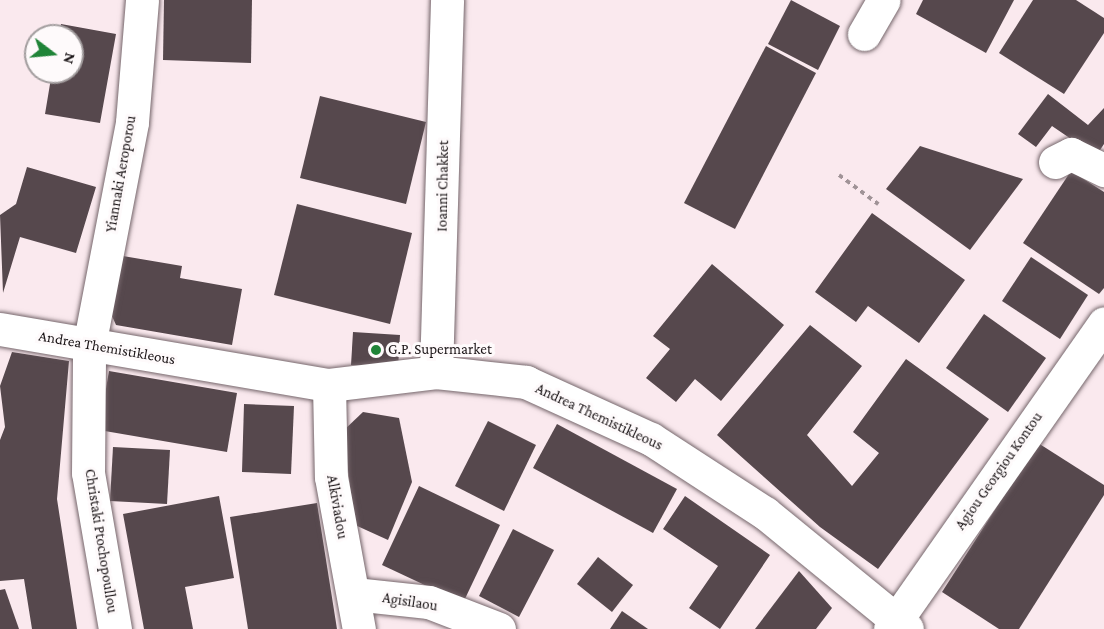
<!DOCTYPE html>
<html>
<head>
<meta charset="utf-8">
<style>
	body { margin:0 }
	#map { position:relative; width:1104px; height:629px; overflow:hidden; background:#fae9ee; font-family:"Crimson Pro",serif }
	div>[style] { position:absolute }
	.building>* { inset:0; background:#56484d }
	.path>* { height:4px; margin-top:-2px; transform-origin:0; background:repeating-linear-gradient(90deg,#a09397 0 4.5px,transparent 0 9px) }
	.roads { filter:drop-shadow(0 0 2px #75666b) drop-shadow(0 0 2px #75666b) }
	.minor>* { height:33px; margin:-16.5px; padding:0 16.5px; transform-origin:16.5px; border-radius:16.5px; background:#fff }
	.dots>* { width:16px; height:16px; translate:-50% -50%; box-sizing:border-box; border:3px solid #fefafb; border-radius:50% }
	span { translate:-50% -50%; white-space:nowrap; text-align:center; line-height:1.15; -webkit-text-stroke:6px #fefafb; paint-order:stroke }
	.street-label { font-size:15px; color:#1a1416 }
	.poi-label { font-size:15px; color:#1a1416 }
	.left { translate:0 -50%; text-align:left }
	.north { position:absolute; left:24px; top:24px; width:60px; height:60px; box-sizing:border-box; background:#fefafb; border:2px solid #a39e9f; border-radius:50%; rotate:106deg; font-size:16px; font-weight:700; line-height:24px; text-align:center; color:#1a1416 }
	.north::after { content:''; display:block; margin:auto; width:21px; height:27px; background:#208438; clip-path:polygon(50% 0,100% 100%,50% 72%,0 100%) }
</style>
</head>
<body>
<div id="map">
	<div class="building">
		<div style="clip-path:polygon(164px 0,252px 0,251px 63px,163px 60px)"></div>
		<div style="clip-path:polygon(791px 0,840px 26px,818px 70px,768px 44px)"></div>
		<div style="clip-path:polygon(923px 0,1014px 0,986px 53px,916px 14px)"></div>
		<div style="clip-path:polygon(1033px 0,1076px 0,1104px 18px,1104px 33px,1064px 94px,999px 53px)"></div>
		<div style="clip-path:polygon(61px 24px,116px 34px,100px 123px,45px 114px,52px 72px,72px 72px,72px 36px,59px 36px)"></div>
		<div style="clip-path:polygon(766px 46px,816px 73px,735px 229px,684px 203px)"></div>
		<div style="clip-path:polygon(1048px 94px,1088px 125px,1104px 108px,1104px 144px,1096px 156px,1052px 126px,1036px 147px,1018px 134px)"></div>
		<div style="clip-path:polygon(320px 96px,426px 122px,406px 204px,300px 178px)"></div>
		<div style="clip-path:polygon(920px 146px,1023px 179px,970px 250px,886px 189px)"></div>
		<div style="clip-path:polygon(27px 167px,96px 187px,76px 253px,20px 237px,3px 293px,0 215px,16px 204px)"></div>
		<div style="clip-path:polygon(1071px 171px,1104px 192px,1104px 288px,1099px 294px,1023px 243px)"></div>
		<div style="clip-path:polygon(297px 204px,412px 233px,390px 324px,274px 295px)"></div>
		<div style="clip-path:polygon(872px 213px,965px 280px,919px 343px,868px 306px,856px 322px,815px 292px)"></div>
		<div style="clip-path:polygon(117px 255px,182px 266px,180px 278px,242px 289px,232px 345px,116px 325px,108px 307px)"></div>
		<div style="clip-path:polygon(1031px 257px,1088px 295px,1060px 339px,1002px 301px)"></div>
		<div style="clip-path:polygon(712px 264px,784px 325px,721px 401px,695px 379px,676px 402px,646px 378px,670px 349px,653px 336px)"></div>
		<div style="clip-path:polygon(984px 314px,1046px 358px,1008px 412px,946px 368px)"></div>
		<div style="clip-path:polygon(810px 325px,862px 366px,807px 435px,852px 486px,879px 453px,853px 432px,906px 359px,989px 419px,878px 569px,820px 527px,717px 435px)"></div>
		<div style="clip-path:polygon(353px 332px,400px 335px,398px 368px,351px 365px)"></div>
		<div style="clip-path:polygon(12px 352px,69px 361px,57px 499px,77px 629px,32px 629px,24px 579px,0 581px,0 440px,5px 427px,0 386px)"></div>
		<div style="clip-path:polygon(109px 371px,237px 393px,227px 452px,99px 430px)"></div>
		<div style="clip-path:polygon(244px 404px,294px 406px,291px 474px,242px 472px)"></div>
		<div style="clip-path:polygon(363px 412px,399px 418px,412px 482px,388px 540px,355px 525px,343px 431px)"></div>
		<div style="clip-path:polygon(488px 421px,536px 445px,504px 511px,455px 486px)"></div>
		<div style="clip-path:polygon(557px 424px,677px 489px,653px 533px,533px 468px)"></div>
		<div style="clip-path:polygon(1038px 443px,1104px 485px,1104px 495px,1019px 629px,999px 629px,942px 592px)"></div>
		<div style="clip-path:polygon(113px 447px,170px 450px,167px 504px,110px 501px)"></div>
		<div style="clip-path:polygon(419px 486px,500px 525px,463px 603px,382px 565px)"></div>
		<div style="clip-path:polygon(219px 496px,234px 578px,185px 587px,193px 629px,144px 629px,123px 514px)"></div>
		<div style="clip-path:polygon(685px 496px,770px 555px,720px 629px,689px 608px,718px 566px,663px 529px)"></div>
		<div style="clip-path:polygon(317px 503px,337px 629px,248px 629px,230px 517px)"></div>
		<div style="clip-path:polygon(513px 529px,554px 550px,519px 617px,479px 596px)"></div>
		<div style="clip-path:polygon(598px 557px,633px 585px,612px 612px,577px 584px)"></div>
		<div style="clip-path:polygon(799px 571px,832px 608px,816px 629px,755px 629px)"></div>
		<div style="clip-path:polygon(5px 589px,19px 629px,0 629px,0 590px)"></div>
		<div style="clip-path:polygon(622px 611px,648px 629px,610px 629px)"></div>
	</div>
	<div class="path">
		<div style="left:839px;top:175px;width:49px;rotate:36.6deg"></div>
	</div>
	<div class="roads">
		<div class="minor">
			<div style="left:864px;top:34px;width:39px;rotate:-60deg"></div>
			<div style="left:1055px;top:162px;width:18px;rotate:-27deg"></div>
			<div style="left:1071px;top:154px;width:37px;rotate:26deg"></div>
			<div style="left:0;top:329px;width:334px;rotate:9.7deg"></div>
			<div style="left:329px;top:385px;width:108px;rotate:-6.9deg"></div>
			<div style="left:436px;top:372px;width:91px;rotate:6.3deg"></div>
			<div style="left:526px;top:382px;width:137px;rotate:24.5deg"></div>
			<div style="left:651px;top:439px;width:136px;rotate:33deg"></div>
			<div style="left:765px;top:513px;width:183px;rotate:39.2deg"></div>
			<div style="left:436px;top:372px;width:372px;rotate:-88.3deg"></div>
			<div style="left:329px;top:385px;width:92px;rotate:88.8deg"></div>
			<div style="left:331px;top:477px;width:155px;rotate:79.6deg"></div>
			<div style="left:354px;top:594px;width:75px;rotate:6.1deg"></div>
			<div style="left:429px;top:602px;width:75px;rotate:21.1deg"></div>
			<div style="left:115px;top:629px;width:158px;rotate:-99.8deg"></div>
			<div style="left:88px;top:473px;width:127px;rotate:-89.5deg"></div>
			<div style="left:89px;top:346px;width:228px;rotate:-79.1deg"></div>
			<div style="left:132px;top:122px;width:122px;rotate:-85.3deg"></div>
			<div style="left:890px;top:629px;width:373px;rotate:-55deg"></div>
		</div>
	</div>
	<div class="dots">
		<div style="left:376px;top:350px;background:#208438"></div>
	</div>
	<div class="street-label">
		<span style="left:121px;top:174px;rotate:-80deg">Yiannaki Aeroporou</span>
		<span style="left:443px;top:186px;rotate:-89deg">Ioanni Chakket</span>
		<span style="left:107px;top:348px;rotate:10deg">Andrea Themistikleous</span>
		<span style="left:599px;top:417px;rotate:25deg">Andrea Themistikleous</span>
		<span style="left:999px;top:471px;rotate:-55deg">Agiou Georgiou Kontou</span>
		<span style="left:337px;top:507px;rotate:80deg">Alkiviadou</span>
		<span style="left:101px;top:541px;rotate:81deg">Christaki Ptochopoullou</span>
		<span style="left:410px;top:602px;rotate:9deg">Agisilaou</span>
	</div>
	<div class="poi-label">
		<span class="left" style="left:388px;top:350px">G.P. Supermarket</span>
	</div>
	<div class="north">N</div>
</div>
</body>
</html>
